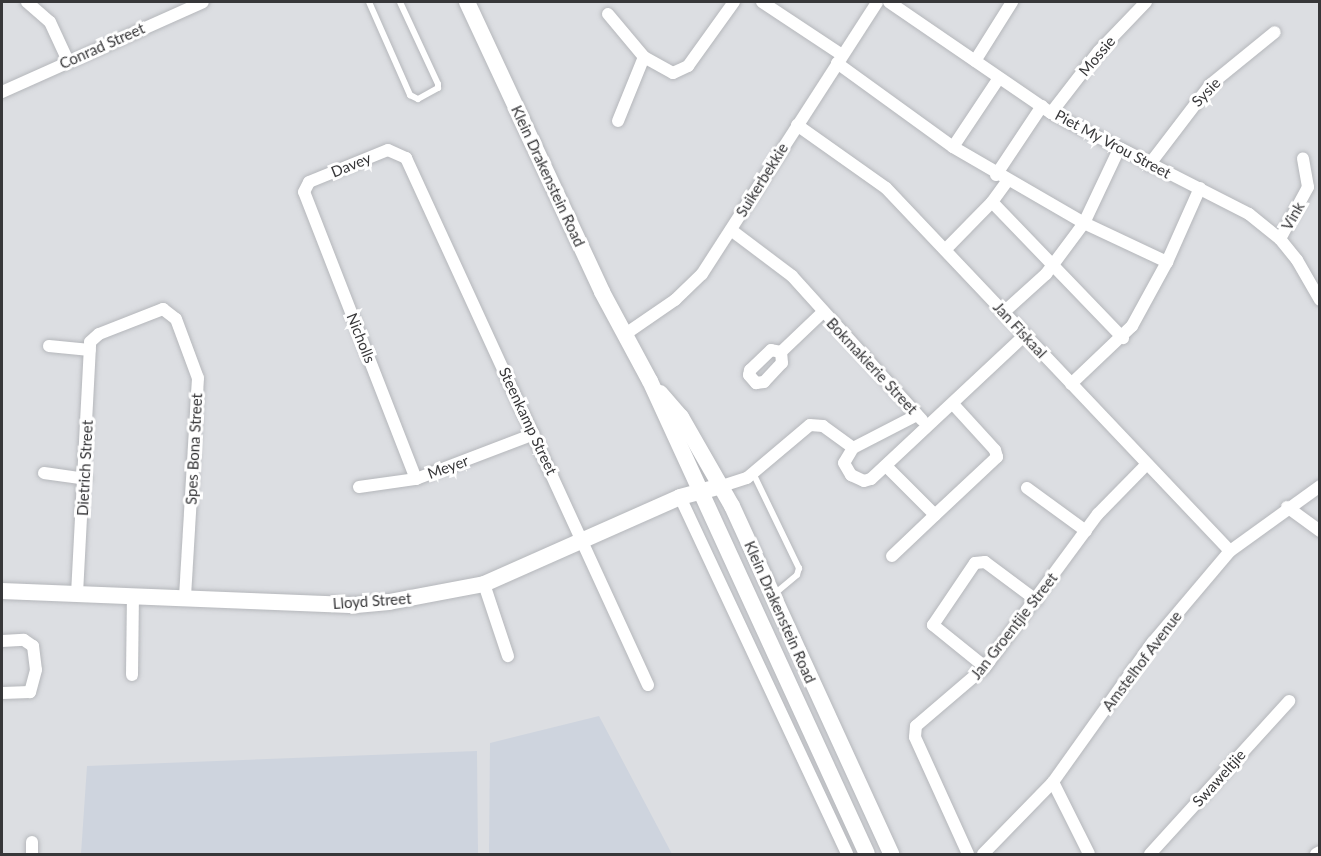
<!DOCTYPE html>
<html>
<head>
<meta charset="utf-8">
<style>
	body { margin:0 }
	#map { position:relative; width:1321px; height:856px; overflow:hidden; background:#dcdee2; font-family:Lato,sans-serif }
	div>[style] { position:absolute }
	.built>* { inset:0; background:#ced4de }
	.roads { filter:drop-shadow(0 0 2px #b5b7bb) drop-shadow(0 0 2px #b5b7bb) }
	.lane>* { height:6px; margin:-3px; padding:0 3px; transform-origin:3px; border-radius:3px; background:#fff }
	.street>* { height:12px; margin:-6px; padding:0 6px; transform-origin:6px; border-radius:6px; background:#fff }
	.secondary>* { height:16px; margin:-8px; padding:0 8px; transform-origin:8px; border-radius:8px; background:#fff }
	span { translate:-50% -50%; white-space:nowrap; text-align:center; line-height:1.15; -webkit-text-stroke:6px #fff; paint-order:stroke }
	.street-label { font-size:15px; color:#373739 }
	.frame { position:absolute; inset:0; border:3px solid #373739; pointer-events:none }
</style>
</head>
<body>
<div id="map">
	<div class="built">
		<div style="clip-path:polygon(599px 716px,672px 854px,489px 854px,490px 743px)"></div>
		<div style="clip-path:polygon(477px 751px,478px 854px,81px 854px,87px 766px)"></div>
	</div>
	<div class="roads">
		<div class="lane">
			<div style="left:369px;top:2px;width:102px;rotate:66.2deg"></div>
			<div style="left:410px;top:95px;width:9px;rotate:27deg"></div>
			<div style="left:418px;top:99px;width:23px;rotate:-29deg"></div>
			<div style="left:438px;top:88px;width:4px;rotate:-90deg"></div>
			<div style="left:438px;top:84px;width:90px;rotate:-114.9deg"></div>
			<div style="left:753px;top:473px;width:106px;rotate:64.2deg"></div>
			<div style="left:799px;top:568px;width:7px;rotate:106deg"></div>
			<div style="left:797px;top:575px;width:30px;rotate:140deg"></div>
		</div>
		<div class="street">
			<div style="left:27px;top:2px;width:30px;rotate:41deg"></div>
			<div style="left:50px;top:22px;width:43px;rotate:65.2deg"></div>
			<div style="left:762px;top:2px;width:96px;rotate:33.5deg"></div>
			<div style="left:889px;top:2px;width:196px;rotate:34.4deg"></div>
			<div style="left:1051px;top:113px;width:222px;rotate:27deg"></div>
			<div style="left:1249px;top:214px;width:40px;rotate:39deg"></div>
			<div style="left:1280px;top:239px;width:27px;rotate:51deg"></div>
			<div style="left:1297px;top:260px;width:46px;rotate:60.1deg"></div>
			<div style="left:608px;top:14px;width:56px;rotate:50.1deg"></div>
			<div style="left:644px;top:57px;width:33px;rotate:29deg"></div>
			<div style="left:673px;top:73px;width:17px;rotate:-25deg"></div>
			<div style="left:688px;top:66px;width:79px;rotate:-54.3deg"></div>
			<div style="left:975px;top:61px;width:70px;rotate:-57.9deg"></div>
			<div style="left:837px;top:63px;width:143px;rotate:35.9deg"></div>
			<div style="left:953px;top:147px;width:151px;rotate:30.1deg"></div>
			<div style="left:1084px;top:223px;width:64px;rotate:126.7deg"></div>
			<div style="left:1046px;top:274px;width:57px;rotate:137.9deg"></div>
			<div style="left:2px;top:92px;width:220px;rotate:-24.1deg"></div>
			<div style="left:1051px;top:113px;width:78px;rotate:-52.3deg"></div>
			<div style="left:1099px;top:51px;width:68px;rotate:-46.2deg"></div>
			<div style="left:618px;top:121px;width:69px;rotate:-67.9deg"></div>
			<div style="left:797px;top:125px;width:109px;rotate:35.3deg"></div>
			<div style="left:886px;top:188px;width:500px;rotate:46.54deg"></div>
			<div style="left:953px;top:147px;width:83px;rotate:-56.3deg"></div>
			<div style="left:1119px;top:149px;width:82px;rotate:115.3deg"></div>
			<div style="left:1084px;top:223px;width:92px;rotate:25.2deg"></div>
			<div style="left:1167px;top:262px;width:81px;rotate:-66deg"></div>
			<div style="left:1149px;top:165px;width:102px;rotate:-52.6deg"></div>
			<div style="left:1211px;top:84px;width:82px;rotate:-39.1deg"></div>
			<div style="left:996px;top:175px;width:83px;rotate:-56.3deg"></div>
			<div style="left:992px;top:202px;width:26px;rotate:-54deg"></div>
			<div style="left:731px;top:230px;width:76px;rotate:37deg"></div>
			<div style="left:792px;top:276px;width:194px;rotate:47.9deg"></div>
			<div style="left:1280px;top:239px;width:59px;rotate:-61.7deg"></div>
			<div style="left:1308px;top:187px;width:29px;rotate:-100deg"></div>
			<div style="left:945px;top:250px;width:67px;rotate:-45.6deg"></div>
			<div style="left:992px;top:202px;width:189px;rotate:46.1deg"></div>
			<div style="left:624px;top:335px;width:62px;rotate:-34.5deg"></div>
			<div style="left:675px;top:300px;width:37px;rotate:-44deg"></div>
			<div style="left:702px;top:274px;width:323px;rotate:-57.2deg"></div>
			<div style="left:49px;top:346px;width:41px;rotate:5.6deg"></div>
			<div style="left:781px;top:352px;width:10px;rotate:-169deg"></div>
			<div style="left:771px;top:350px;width:29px;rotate:136deg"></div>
			<div style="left:750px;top:370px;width:5px;rotate:101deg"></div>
			<div style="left:749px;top:375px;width:11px;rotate:49deg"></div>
			<div style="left:756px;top:383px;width:8px;rotate:-7deg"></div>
			<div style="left:764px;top:382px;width:26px;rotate:-47deg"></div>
			<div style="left:782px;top:363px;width:11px;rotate:-95deg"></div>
			<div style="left:781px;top:352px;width:58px;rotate:-43.6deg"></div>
			<div style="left:1071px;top:384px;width:84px;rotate:-43.6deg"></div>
			<div style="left:1132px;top:326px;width:73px;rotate:-61.3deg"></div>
			<div style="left:917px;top:415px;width:72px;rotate:152.7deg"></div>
			<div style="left:853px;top:448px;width:17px;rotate:121deg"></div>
			<div style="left:844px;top:463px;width:14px;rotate:60deg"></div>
			<div style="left:851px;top:475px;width:14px;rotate:25deg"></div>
			<div style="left:864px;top:481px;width:7px;rotate:-16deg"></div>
			<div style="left:871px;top:479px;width:211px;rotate:-43.1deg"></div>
			<div style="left:886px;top:466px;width:69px;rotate:45deg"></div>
			<div style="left:935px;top:515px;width:85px;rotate:-43.1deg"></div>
			<div style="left:997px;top:457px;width:7px;rotate:-106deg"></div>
			<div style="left:995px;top:450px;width:62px;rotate:-132.4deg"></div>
			<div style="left:44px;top:473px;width:42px;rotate:8.1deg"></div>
			<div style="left:416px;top:479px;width:308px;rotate:-111.3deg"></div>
			<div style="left:304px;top:192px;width:11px;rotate:-63deg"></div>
			<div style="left:309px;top:182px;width:85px;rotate:-22.1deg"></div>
			<div style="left:388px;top:150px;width:20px;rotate:24deg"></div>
			<div style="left:406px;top:158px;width:580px;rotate:65.34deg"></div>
			<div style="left:722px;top:486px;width:26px;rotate:-18deg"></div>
			<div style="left:747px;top:478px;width:82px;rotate:-40.1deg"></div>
			<div style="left:810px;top:425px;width:13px;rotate:4deg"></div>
			<div style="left:823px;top:426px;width:37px;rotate:36deg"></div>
			<div style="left:359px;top:487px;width:58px;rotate:-8deg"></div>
			<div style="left:416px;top:479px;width:126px;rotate:-20.9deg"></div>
			<div style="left:1027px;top:488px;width:73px;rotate:36.1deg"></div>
			<div style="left:680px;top:497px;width:394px;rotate:64.9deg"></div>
			<div style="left:1287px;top:507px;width:41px;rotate:36deg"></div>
			<div style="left:892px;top:556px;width:59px;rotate:-43.6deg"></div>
			<div style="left:484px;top:584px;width:76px;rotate:71.6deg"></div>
			<div style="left:77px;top:594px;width:252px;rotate:-87deg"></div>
			<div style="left:90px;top:342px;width:12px;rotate:-42deg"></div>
			<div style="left:99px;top:334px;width:69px;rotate:-21.3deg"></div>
			<div style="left:163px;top:309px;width:16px;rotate:38deg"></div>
			<div style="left:176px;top:319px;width:63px;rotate:69.6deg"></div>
			<div style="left:198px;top:378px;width:221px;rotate:93.4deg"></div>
			<div style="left:2px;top:641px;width:22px;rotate:-3deg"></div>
			<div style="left:24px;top:640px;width:11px;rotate:34deg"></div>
			<div style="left:33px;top:646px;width:24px;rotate:83deg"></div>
			<div style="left:36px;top:670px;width:23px;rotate:105deg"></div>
			<div style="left:30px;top:692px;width:28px;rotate:178deg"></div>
			<div style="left:985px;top:667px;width:67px;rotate:-141.1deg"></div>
			<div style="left:933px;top:625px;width:75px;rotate:-55.9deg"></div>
			<div style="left:975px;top:563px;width:10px;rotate:-6deg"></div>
			<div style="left:985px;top:562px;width:64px;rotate:36.7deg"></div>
			<div style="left:132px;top:675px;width:78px;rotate:-89.3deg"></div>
			<div style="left:1053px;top:782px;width:80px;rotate:63.4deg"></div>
			<div style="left:32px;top:854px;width:12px;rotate:-90deg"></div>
			<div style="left:968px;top:854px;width:128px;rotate:-114.4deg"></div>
			<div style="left:915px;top:737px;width:11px;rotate:-85deg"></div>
			<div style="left:916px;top:726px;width:91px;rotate:-40.5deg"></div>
			<div style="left:985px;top:667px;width:190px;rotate:-53.6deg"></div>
			<div style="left:1098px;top:514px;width:69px;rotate:-45.6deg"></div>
			<div style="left:983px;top:854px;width:100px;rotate:-45.8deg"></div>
			<div style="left:1053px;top:782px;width:172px;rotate:-54.5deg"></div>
			<div style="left:1153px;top:642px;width:119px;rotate:-49.8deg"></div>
			<div style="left:1230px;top:551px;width:111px;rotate:-35.8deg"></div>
			<div style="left:1150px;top:854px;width:207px;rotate:-47.7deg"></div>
			<div style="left:1316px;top:854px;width:4px;rotate:-27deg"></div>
		</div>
		<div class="secondary">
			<div style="left:467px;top:2px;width:320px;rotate:65deg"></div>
			<div style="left:602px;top:292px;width:101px;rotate:61.7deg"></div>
			<div style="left:650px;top:381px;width:520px;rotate:65.36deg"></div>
			<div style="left:660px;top:393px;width:32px;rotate:49deg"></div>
			<div style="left:681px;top:417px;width:103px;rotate:60.2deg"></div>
			<div style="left:732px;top:506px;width:383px;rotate:65.4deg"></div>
			<div style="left:2px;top:591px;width:354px;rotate:2.3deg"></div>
			<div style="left:356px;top:605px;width:33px;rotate:-5deg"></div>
			<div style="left:389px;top:602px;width:97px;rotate:-10.7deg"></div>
			<div style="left:484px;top:584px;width:214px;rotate:-23.9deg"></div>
			<div style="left:680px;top:497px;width:43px;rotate:-14.7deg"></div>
		</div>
	</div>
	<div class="street-label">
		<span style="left:102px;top:46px;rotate:-24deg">Conrad Street</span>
		<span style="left:1097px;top:56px;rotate:-50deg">Mossie</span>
		<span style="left:1206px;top:92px;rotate:-46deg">Sysie</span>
		<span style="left:1113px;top:144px;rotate:28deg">Piet My Vrou Street</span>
		<span style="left:351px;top:165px;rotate:-22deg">Davey</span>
		<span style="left:548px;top:176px;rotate:65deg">Klein Drakenstein Road</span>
		<span style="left:762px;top:180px;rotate:-58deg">Suikerbekkie</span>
		<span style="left:1293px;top:216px;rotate:-60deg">Vink</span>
		<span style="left:1020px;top:330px;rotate:47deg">Jan Fiskaal</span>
		<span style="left:361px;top:338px;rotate:68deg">Nicholls</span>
		<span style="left:872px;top:366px;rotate:47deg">Bokmakierie Street</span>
		<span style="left:528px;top:421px;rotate:65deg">Steenkamp Street</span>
		<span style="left:194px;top:449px;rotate:-87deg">Spes Bona Street</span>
		<span style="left:448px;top:467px;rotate:-20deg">Meyer</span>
		<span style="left:85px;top:468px;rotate:-87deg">Dietrich Street</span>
		<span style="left:372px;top:601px;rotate:-4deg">Lloyd Street</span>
		<span style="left:780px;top:612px;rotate:66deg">Klein Drakenstein Road</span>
		<span style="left:1014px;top:626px;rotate:-52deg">Jan Groentjie Street</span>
		<span style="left:1142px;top:661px;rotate:-53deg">Amstelhof Avenue</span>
		<span style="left:1219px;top:778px;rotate:-48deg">Swaweltjie</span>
	</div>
	<div class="frame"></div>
</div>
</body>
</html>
